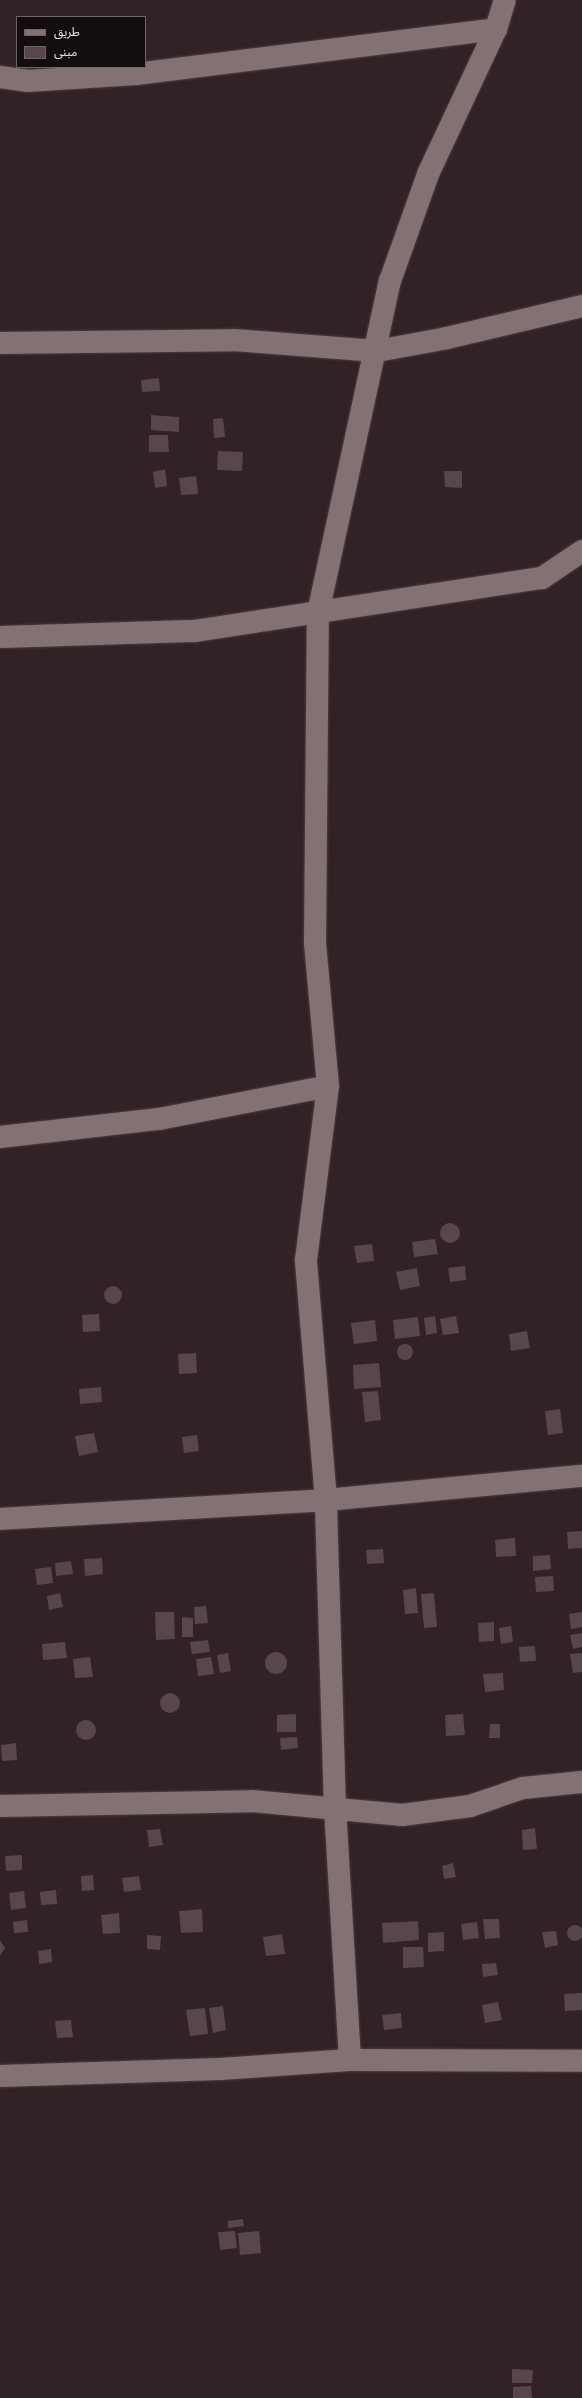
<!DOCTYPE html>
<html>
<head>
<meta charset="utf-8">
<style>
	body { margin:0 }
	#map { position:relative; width:582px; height:2398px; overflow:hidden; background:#302225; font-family:"Sofia Sans Condensed","Noto Sans Arabic",sans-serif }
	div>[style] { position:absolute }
	.building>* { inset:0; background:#57474a }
	.round { border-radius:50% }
	.roads { filter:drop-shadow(0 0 1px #4c4043) drop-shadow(0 0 1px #4c4043) }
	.minor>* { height:22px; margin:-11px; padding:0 11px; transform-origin:11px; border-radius:11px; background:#837174 }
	span { translate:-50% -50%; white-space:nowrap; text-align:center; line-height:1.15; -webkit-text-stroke:4px #140d0e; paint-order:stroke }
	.legend { position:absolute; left:16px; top:16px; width:130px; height:52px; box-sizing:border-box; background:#140d0e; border:1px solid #6c6466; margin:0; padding:5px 7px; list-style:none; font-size:12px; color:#f1e7e9 }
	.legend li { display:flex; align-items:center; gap:8px; height:20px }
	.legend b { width:20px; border:1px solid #6c6466 }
</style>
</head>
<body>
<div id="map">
	<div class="building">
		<div style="clip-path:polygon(159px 378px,160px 391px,142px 392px,141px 380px)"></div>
		<div style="clip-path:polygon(151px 415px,179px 417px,179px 432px,151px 430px)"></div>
		<div style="clip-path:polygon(223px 418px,225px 437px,214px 438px,213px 419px)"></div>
		<div style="clip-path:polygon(149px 435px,168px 435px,169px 452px,149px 452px)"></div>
		<div style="clip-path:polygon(218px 451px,243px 452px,242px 471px,217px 470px)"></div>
		<div style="clip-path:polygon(165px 469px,167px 486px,155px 488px,153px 472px)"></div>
		<div style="clip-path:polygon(444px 471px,462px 471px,462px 488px,445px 487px)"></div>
		<div style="clip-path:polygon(196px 476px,198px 494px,181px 495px,179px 478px)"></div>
		<div class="round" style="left:440px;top:1223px;width:20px;height:20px"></div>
		<div style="clip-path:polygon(435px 1239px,438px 1254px,414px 1257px,412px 1242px)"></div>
		<div style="clip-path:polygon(372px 1244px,374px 1261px,357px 1263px,354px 1246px)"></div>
		<div style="clip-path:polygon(465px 1266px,466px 1280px,450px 1282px,448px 1268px)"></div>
		<div style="clip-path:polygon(417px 1268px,420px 1286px,400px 1290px,396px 1272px)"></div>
		<div class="round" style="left:104px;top:1286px;width:18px;height:18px"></div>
		<div style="clip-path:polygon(99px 1314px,100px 1331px,83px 1332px,82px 1315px)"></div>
		<div style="clip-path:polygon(435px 1316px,437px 1333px,426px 1335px,424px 1318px)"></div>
		<div style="clip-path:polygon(456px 1316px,459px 1333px,443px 1335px,440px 1319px)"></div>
		<div style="clip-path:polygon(418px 1317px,420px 1336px,395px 1339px,393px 1320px)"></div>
		<div style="clip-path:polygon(375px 1320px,377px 1341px,354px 1344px,351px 1323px)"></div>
		<div style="clip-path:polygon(527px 1331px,530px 1348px,511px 1351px,509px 1334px)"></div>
		<div class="round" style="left:397px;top:1344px;width:16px;height:16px"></div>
		<div style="clip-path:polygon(196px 1353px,197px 1373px,179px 1374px,178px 1354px)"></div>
		<div style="clip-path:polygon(379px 1363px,381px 1387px,354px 1389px,353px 1365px)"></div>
		<div style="clip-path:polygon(101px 1387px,102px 1402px,80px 1404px,79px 1389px)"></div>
		<div style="clip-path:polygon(378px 1391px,381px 1420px,365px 1422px,362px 1392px)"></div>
		<div style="clip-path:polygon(560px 1409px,563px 1433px,548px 1435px,545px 1411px)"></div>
		<div style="clip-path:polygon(94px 1433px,98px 1452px,79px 1456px,75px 1436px)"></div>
		<div style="clip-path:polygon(197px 1435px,199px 1451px,184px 1453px,182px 1437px)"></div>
		<div style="clip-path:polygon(582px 1531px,582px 1548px,568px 1549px,567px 1532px)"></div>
		<div style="clip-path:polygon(515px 1538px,516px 1556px,496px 1557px,495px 1540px)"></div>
		<div style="clip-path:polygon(383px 1549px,384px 1563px,367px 1564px,366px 1550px)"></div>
		<div style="clip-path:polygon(550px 1555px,551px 1569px,533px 1571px,533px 1556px)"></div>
		<div style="clip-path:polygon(102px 1558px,103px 1574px,85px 1576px,84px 1559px)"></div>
		<div style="clip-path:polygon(71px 1561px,73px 1574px,56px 1576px,55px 1563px)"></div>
		<div style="clip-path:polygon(51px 1567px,53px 1583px,37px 1585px,35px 1569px)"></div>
		<div style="clip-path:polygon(553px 1576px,554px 1591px,536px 1592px,535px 1577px)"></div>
		<div style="clip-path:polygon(416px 1588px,418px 1613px,405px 1614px,403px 1590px)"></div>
		<div style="clip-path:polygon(60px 1593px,63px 1607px,49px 1610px,47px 1596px)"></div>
		<div style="clip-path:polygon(434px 1593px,437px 1627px,424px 1628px,421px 1594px)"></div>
		<div style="clip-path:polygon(206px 1606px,208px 1623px,195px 1624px,194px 1607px)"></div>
		<div style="clip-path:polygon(155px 1612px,174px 1612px,175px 1639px,156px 1640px)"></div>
		<div style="clip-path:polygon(582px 1612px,582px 1627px,571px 1629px,569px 1614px)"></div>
		<div style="clip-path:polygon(182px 1617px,193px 1618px,193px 1637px,182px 1637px)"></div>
		<div style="clip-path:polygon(494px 1622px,494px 1641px,479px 1642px,478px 1623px)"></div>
		<div style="clip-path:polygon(511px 1626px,513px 1642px,501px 1644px,499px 1628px)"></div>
		<div style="clip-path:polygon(582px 1633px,582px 1647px,573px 1649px,570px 1635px)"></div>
		<div style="clip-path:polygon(208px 1640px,210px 1652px,192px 1654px,190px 1642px)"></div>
		<div style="clip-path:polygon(65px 1642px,67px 1658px,43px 1660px,42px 1644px)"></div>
		<div style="clip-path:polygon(535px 1646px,536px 1661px,520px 1662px,519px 1647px)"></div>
		<div class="round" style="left:265px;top:1652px;width:22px;height:22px"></div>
		<div style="clip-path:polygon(228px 1653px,231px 1671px,220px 1673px,217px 1655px)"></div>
		<div style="clip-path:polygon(582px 1653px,582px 1672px,573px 1673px,570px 1654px)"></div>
		<div style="clip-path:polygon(90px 1657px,93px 1677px,75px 1678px,73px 1659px)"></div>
		<div style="clip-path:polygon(211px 1657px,214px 1674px,198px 1676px,196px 1659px)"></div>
		<div style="clip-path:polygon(503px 1673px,504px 1690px,485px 1692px,483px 1674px)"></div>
		<div class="round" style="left:160px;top:1693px;width:20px;height:20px"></div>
		<div style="clip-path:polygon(296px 1714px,296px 1732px,277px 1732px,277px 1715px)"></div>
		<div style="clip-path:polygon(463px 1714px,465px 1735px,446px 1736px,445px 1715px)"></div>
		<div class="round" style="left:76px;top:1720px;width:20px;height:20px"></div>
		<div style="clip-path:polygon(490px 1724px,500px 1724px,500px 1738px,489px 1738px)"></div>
		<div style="clip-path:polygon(297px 1737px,298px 1748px,281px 1750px,280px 1738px)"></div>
		<div style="clip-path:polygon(16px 1743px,17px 1760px,2px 1761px,1px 1745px)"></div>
		<div style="clip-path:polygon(535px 1828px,537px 1849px,523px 1850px,522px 1830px)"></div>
		<div style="clip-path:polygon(160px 1829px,163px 1845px,149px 1847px,147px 1830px)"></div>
		<div style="clip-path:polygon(22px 1855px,22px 1870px,6px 1871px,5px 1856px)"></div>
		<div style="clip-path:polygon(453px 1863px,456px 1877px,444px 1879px,442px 1866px)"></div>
		<div style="clip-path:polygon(93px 1875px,94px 1890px,82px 1891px,81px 1876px)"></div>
		<div style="clip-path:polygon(139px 1876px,141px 1890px,124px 1892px,122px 1878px)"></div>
		<div style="clip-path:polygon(56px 1890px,57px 1904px,41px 1905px,40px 1892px)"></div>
		<div style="clip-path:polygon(24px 1891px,26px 1908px,11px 1910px,9px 1893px)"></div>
		<div style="clip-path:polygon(202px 1909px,203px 1932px,181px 1933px,179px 1911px)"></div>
		<div style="clip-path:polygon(119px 1913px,120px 1933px,103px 1934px,101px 1915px)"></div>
		<div style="clip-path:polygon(483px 1919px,499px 1919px,500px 1938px,485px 1939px)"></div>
		<div style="clip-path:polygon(27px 1920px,28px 1932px,14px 1933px,13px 1922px)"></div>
		<div style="clip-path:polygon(418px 1921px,419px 1940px,383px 1943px,382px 1923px)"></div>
		<div style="clip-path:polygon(477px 1922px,479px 1938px,463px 1940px,461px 1924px)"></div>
		<div class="round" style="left:567px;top:1925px;width:16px;height:16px"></div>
		<div style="clip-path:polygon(556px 1931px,558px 1945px,545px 1948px,542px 1932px)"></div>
		<div style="clip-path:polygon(444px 1932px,444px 1951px,428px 1952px,428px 1933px)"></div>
		<div style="clip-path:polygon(282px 1934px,285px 1954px,266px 1956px,263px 1937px)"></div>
		<div style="clip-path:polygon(147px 1935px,161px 1936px,160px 1950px,147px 1949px)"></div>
		<div style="clip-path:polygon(0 1940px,5px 1948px,0 1956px)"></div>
		<div style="clip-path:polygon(403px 1947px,423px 1947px,424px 1967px,403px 1968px)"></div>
		<div style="clip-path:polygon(51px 1949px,52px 1962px,39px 1964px,38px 1951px)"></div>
		<div style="clip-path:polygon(496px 1963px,498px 1975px,483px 1977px,482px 1964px)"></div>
		<div style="clip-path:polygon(582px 1993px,582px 2010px,565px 2011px,564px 1994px)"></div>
		<div style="clip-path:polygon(498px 2002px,502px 2020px,485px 2023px,482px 2005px)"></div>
		<div style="clip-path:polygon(223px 2006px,226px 2030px,213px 2033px,209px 2008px)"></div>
		<div style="clip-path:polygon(205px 2008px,208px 2034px,190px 2036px,186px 2010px)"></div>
		<div style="clip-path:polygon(401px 2013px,402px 2028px,384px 2030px,382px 2015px)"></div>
		<div style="clip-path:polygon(71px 2020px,73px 2037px,57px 2038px,55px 2021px)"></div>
		<div style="clip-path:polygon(243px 2219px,244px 2226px,228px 2228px,228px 2221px)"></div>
		<div style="clip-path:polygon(235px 2231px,237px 2248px,220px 2250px,218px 2232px)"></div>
		<div style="clip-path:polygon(259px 2231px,261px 2253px,240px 2255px,238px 2233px)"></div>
		<div style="clip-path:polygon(512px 2369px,533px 2370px,532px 2383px,512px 2383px)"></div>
		<div style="clip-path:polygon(531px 2386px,532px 2398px,513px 2398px,513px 2387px)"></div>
	</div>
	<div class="roads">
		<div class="minor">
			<div style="left:0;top:77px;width:27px;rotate:8deg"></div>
			<div style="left:27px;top:81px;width:109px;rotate:-3.7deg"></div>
			<div style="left:136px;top:74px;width:363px;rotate:-7.1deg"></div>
			<div style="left:0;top:343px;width:234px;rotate:-0.7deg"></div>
			<div style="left:234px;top:340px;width:143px;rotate:4.4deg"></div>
			<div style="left:377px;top:351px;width:71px;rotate:-10.5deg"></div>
			<div style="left:447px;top:338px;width:139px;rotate:-13.3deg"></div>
			<div style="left:0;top:637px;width:195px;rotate:-1.8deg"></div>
			<div style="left:195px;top:631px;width:351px;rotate:-8.7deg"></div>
			<div style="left:542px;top:578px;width:48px;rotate:-34deg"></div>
			<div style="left:0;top:1137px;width:160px;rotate:-6.5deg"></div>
			<div style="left:159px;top:1119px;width:172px;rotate:-11deg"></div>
			<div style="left:0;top:1519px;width:327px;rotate:-3.3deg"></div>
			<div style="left:326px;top:1500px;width:257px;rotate:-5.4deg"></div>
			<div style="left:0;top:1806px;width:252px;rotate:-1.1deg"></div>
			<div style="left:252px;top:1801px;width:151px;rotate:5.3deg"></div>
			<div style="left:402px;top:1815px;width:69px;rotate:-7.5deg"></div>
			<div style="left:470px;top:1806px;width:56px;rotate:-18.8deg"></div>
			<div style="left:523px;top:1788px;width:59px;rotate:-5.8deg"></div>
			<div style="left:350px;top:2060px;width:251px;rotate:-93.4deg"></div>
			<div style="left:335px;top:1809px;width:309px;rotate:-91.7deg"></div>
			<div style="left:326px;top:1500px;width:241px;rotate:-94.8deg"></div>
			<div style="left:306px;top:1260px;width:175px;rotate:-82.8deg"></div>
			<div style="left:328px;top:1086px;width:144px;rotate:-95.2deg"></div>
			<div style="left:315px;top:943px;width:330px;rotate:-89.5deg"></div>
			<div style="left:318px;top:613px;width:340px;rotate:-77.8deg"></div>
			<div style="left:390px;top:281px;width:114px;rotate:-70.4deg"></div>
			<div style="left:428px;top:174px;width:160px;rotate:-64.9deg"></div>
			<div style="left:496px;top:29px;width:30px;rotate:-73deg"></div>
			<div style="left:0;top:2076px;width:220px;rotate:-1.8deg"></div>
			<div style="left:220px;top:2069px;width:130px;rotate:-4deg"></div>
			<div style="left:350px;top:2060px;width:232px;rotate:0.2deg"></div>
		</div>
	</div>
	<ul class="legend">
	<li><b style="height:5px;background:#837174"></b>طريق</li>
	<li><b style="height:11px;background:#57474a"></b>مبنى</li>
	</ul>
</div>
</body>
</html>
